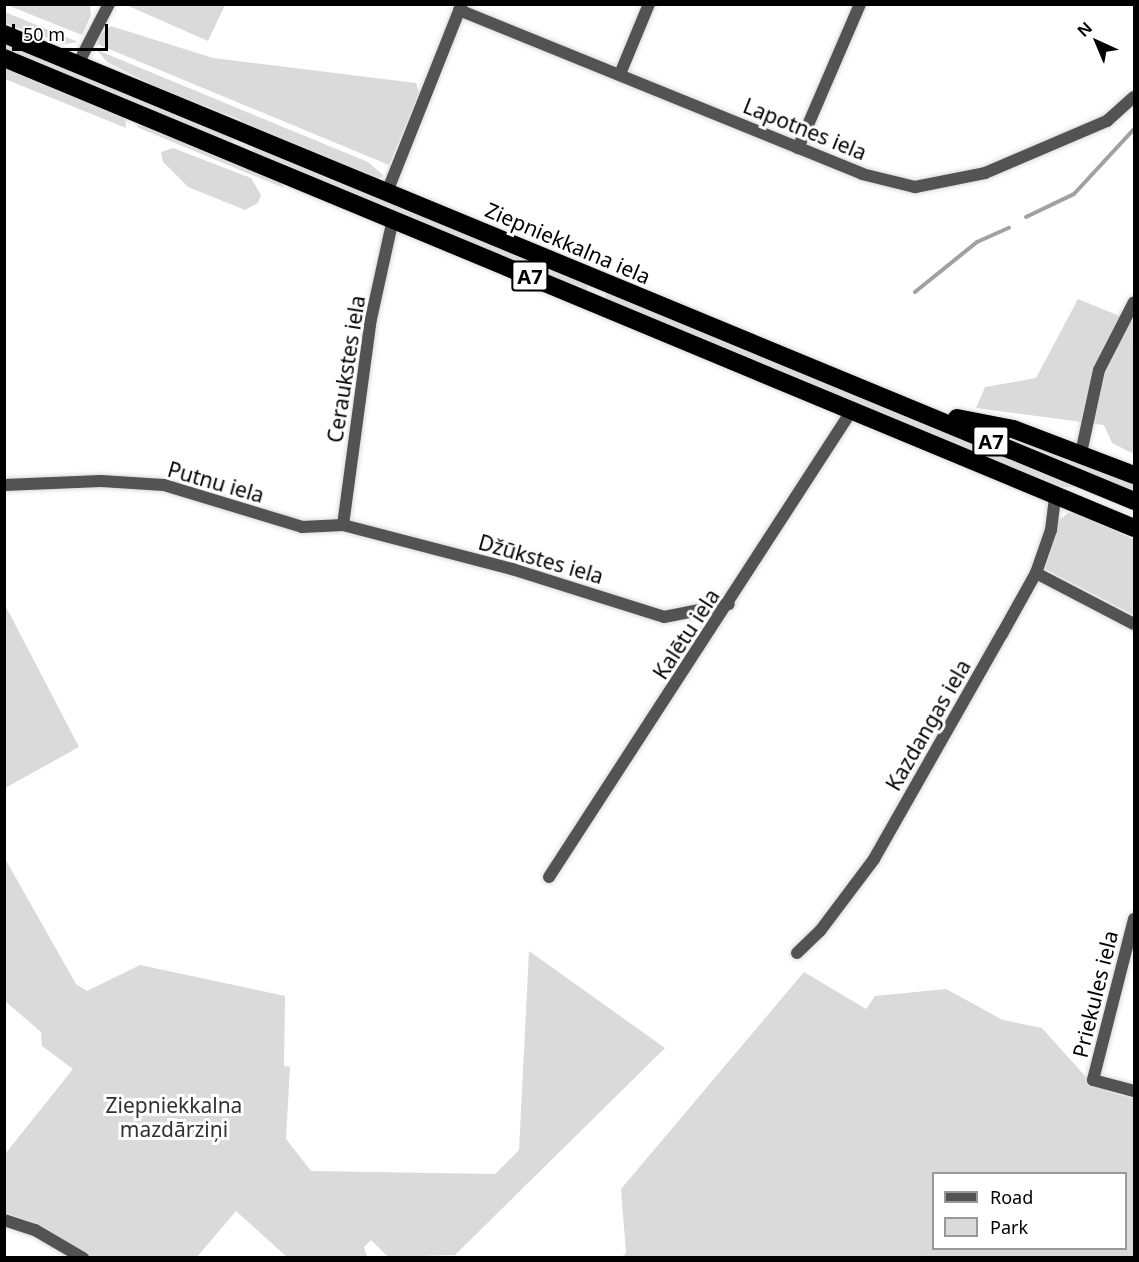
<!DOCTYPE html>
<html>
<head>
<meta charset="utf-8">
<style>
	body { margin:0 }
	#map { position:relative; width:1139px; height:1262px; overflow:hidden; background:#fff; font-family:"Noto Sans",sans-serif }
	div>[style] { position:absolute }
	.green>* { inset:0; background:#dadada }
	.stream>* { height:4px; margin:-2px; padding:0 2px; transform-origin:2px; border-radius:2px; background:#a1a1a1 }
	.roads { filter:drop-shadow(0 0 2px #dbdbdb) drop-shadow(0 0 2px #dbdbdb) }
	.street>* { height:12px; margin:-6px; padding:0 6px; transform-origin:6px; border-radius:6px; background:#535353 }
	.highway>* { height:18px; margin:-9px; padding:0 9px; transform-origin:9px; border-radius:9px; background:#000 }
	span { translate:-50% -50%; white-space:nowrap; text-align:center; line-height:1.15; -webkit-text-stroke:6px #fff; paint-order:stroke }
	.shield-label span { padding:2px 4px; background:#fff; border:2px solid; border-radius:4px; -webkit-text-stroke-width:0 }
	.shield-label { font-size:20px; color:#000; font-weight:700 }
	.street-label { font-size:21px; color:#000 }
	.park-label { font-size:21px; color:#313131 }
	.frame { position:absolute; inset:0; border:6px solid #000; pointer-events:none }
	.legend { position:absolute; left:932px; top:1172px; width:195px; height:78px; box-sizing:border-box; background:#fff; border:2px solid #999; margin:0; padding:8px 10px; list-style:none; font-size:18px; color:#000 }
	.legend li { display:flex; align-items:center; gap:12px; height:30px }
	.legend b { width:30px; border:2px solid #999 }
	.north { position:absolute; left:1067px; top:12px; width:60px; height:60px; -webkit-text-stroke:4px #fff; paint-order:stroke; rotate:316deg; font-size:16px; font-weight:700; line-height:24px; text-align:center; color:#000 }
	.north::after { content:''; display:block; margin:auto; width:21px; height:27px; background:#000; clip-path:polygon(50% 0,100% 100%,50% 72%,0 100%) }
	.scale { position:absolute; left:12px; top:24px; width:96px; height:27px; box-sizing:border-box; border:3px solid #000; border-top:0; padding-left:8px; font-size:18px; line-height:21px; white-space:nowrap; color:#000; -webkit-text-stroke:4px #fff; paint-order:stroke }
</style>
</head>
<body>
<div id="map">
	<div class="green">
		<div style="clip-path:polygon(7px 5px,90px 5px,91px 15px,82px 35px)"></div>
		<div style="clip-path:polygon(126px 5px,126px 4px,225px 5px,208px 41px)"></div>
		<div style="clip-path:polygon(4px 12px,5px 12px,78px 42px,65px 44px,5px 23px)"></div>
		<div style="clip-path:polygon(111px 26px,213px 58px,416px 83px,419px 93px,389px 165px,97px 44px,100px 35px)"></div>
		<div style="clip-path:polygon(4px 42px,233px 136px,235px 140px,230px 143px,5px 50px)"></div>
		<div style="clip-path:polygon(97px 50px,368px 162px,384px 176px,376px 179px,247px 126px,239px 119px,162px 90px,107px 62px)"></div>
		<div style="clip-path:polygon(4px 66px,125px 114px,126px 128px,5px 79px)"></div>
		<div style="clip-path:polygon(141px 123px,280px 181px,284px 188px,137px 127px)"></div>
		<div style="clip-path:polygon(255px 147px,602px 289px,601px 291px,588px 286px,585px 292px,257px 156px,253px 151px)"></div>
		<div style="clip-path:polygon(173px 148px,251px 178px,261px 195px,258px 203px,245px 210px,188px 187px,163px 162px,161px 152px)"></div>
		<div style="clip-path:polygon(608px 291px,1078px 487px,1059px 487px,591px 294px,605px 298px)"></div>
		<div style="clip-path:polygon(1078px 299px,1134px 322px,1134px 454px,1112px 443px,1104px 425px,976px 408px,985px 387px,1036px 378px)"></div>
		<div style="clip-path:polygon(995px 431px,1134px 481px,1134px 493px,993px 435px)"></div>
		<div style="clip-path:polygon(1068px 513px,1078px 513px,1134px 540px,1134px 615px,1045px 569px,1058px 521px)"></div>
		<div style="clip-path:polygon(4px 603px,79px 747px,5px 788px,4px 788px)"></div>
		<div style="clip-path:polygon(4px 857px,76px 984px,87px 991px,140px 965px,285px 996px,284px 1066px,290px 1067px,286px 1139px,311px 1171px,495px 1174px,519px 1150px,529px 951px,665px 1048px,455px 1255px,388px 1257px,371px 1240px,364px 1247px,367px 1257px,287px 1257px,236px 1211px,197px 1257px,92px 1257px,29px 1221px,5px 1213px,5px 1154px,73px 1069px,42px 1046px,41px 1032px,5px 1001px)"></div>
		<div style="clip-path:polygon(evenodd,804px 972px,866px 1009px,875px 996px,946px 989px,1003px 1020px,1042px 1028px,1085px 1076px,1107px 1091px,1134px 1099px,1134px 1257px,622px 1257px,626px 1253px,621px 1189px,804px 972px,934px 1174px,1126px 1174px,1126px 1248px,934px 1248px,934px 1174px)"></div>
	</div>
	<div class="stream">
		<div style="left:1026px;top:217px;width:53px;rotate:-25.6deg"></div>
		<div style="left:1074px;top:194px;width:88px;rotate:-47.3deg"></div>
		<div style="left:915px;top:292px;width:80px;rotate:-38.9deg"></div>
		<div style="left:977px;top:242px;width:35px;rotate:-24deg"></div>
	</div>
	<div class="roads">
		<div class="street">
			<div style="left:459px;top:10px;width:435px;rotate:22.1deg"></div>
			<div style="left:862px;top:174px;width:55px;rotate:13.8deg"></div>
			<div style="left:915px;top:187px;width:71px;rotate:-11.3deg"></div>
			<div style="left:985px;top:173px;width:133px;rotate:-23.1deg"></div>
			<div style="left:1107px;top:121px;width:36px;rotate:-42deg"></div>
			<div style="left:78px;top:64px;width:68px;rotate:-62.7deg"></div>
			<div style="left:620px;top:74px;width:76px;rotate:-67.5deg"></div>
			<div style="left:798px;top:148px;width:157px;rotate:-66.7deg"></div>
			<div style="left:387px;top:192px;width:202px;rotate:-68.3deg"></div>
			<div style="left:1081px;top:453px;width:85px;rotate:-77.8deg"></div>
			<div style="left:1099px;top:370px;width:76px;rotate:-62.8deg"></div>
			<div style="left:4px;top:485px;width:97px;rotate:-2.4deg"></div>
			<div style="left:101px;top:481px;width:63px;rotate:3.6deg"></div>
			<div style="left:164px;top:485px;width:144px;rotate:16.9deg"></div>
			<div style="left:302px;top:527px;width:41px;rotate:-2.8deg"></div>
			<div style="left:343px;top:525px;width:175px;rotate:14.6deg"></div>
			<div style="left:512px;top:569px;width:159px;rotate:17.5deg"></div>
			<div style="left:664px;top:617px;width:66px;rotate:-11.3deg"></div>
			<div style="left:343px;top:525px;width:208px;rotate:-82.3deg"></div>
			<div style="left:371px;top:319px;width:102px;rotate:-77.6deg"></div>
			<div style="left:1036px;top:573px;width:110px;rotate:27.5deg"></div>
			<div style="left:549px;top:877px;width:557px;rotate:-57.02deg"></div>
			<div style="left:1134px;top:919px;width:166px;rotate:104.3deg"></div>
			<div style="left:1093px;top:1080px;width:42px;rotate:15deg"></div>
			<div style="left:797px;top:953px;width:32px;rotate:-44deg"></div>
			<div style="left:820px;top:931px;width:90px;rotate:-53.1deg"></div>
			<div style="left:874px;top:859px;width:259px;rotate:-60.4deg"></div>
			<div style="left:1002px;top:634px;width:70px;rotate:-60.9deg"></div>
			<div style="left:1036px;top:573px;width:46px;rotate:-70.8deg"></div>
			<div style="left:1051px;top:530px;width:35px;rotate:-83deg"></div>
			<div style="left:4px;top:1220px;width:33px;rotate:18deg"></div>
			<div style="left:35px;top:1230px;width:56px;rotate:30.3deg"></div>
		</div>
		<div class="highway">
			<div style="left:4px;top:34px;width:1223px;rotate:22.45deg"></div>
			<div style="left:4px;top:58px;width:1224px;rotate:22.58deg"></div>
			<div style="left:957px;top:418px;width:57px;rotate:11.1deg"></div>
			<div style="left:1013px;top:429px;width:129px;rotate:20.8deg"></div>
		</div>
	</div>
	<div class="shield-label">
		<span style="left:530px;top:276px">A7</span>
		<span style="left:991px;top:441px">A7</span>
	</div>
	<div class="street-label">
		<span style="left:805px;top:129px;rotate:22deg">Lapotnes iela</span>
		<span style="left:568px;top:243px;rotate:23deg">Ziepniekkalna iela</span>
		<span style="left:346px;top:369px;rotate:-81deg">Ceraukstes iela</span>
		<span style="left:216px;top:482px;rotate:16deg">Putnu iela</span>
		<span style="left:541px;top:559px;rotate:16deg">Džūkstes iela</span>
		<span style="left:686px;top:634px;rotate:-57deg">Kalētu iela</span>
		<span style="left:928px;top:725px;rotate:-60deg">Kazdangas iela</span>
		<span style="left:1095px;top:994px;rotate:-76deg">Priekules iela</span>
	</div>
	<div class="park-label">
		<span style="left:174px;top:1117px">Ziepniekkalna<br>mazdārziņi</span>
	</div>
	<div class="frame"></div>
	<ul class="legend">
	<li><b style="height:8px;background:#535353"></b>Road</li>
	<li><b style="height:16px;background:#dadada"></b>Park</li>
	</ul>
	<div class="north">N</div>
	<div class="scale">50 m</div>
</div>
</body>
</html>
